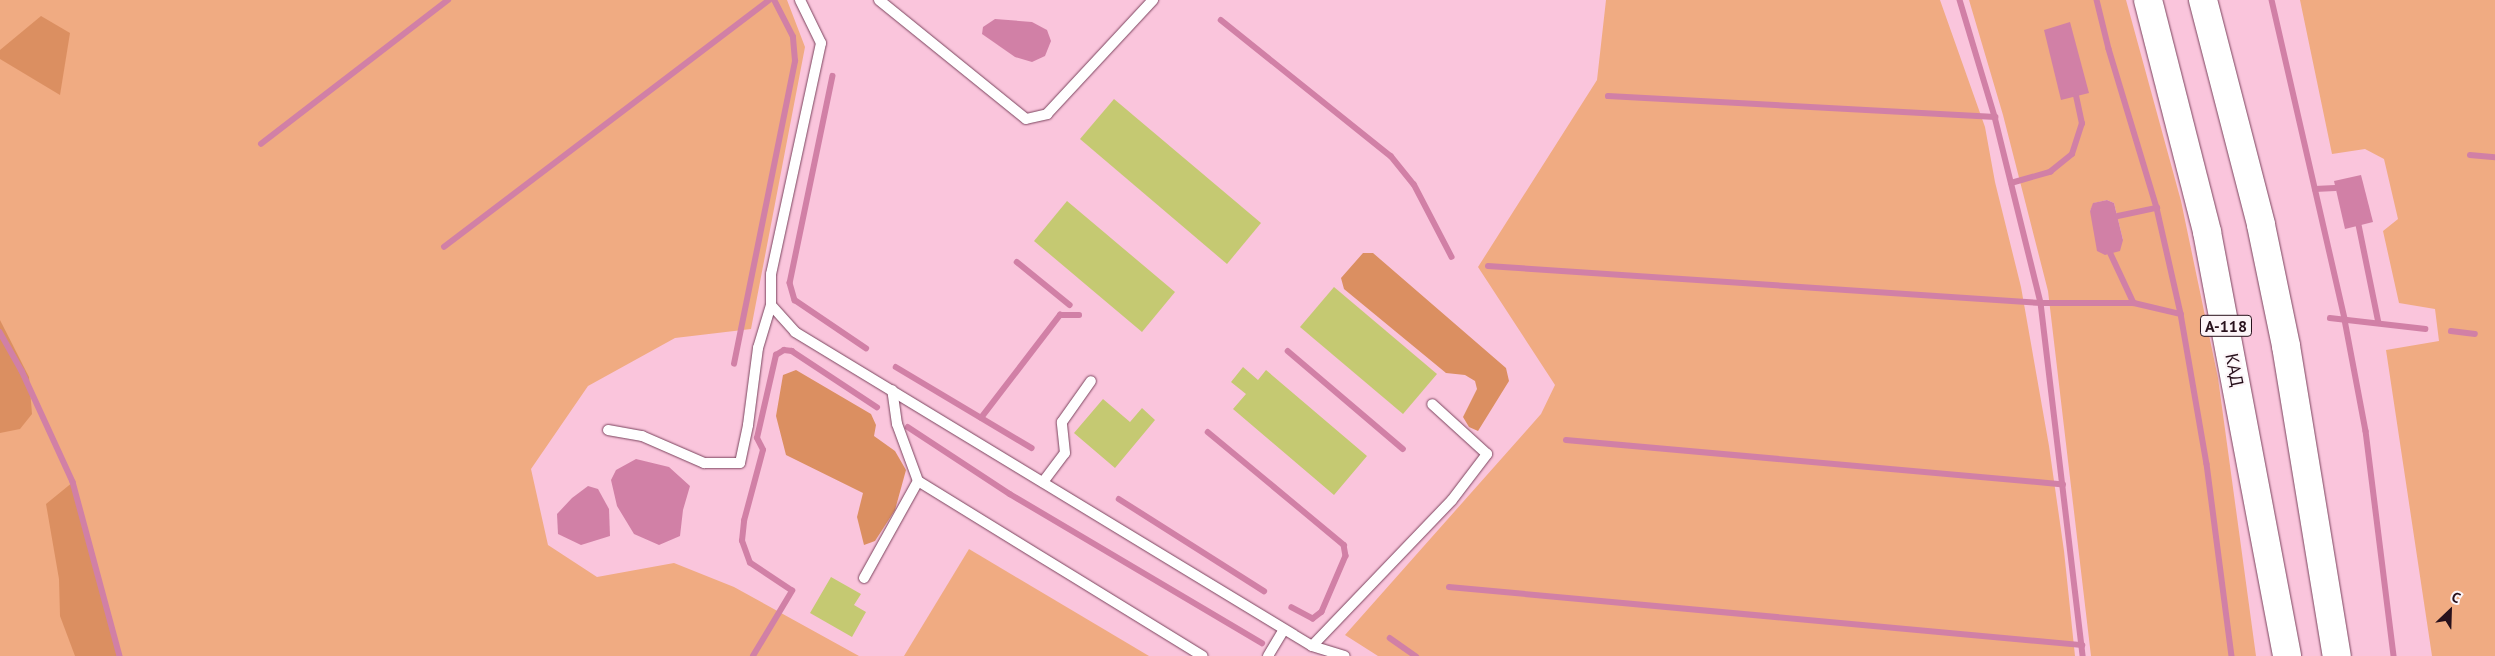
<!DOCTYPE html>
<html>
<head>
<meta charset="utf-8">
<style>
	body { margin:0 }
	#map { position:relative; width:2495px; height:656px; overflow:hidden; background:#fac5dc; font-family:"PT Sans",sans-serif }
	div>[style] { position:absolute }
	.green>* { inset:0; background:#f0ab82 }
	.forest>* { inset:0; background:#db8f61 }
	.water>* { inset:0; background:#d180a6 }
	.stream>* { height:5.5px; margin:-2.75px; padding:0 2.75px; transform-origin:2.75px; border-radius:2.75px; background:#d180a6 }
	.building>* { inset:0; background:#c5c972 }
	.roads { filter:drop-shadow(0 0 1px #7b445e) drop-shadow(0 0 1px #7b445e) }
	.lane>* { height:10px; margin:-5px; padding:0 5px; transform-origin:5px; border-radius:5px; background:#fff }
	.highway>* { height:28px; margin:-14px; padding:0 14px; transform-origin:14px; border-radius:14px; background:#fff }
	span { translate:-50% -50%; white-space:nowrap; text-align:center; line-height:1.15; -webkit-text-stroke:4px #fcf5f8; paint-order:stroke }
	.shield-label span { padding:1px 4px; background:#fcf5f8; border:1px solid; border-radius:4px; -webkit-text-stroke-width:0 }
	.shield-label { font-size:16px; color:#28111c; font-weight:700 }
	.street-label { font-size:18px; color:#28111c }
	.north { position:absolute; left:2425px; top:586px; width:50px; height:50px; -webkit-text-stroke:4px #fcf5f8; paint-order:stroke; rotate:24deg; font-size:14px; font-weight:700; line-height:20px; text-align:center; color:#28111c }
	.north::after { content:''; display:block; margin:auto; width:18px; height:22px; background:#28111c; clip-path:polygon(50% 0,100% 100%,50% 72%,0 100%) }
</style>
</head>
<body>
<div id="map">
	<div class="green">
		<div style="clip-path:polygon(0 0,787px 0,805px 47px,751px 329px,675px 338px,588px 386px,531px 469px,548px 545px,597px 577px,674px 563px,734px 587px,859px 656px,0 656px)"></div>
		<div style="clip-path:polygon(1606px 0,1940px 0,1985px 127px,1995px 182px,2021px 287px,2049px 446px,2064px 551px,2075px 656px,1378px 656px,1345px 635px,1541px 414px,1555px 385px,1478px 267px,1597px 80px)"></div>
		<div style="clip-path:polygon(evenodd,1969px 0,2126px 0,2181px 201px,2218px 378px,2256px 656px,2091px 656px,2048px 291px,2003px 115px,1969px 0,2107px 200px,2114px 203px,2123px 240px,2090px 211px,2094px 203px,2107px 200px)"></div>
		<div style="clip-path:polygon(2300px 0,2495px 0,2495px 656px,2432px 656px,2386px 350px,2439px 341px,2435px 309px,2399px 303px,2383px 231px,2398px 219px,2384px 159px,2365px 149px,2332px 154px)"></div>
		<div style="clip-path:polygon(969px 549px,1149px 656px,904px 656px)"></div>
	</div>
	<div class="forest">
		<div style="clip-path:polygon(41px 16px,70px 33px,60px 95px,0 59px,0 50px)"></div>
		<div style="clip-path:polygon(1363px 253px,1373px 253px,1506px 368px,1509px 381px,1478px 431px,1469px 427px,1463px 417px,1477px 389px,1475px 381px,1465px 375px,1446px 373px,1344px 289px,1341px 278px)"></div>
		<div style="clip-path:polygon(0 320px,29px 377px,32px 414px,20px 429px,0 433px)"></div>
		<div style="clip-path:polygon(796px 370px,871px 414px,876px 425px,874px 436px,895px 451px,906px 470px,895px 510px,875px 541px,864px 545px,857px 517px,863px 493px,786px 455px,776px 416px,783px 375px)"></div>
		<div style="clip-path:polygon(73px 482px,120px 656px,75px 656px,60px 616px,59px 579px,46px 504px)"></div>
	</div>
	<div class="water">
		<div style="clip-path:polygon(995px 19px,1032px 22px,1047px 30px,1051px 41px,1045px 56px,1032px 62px,1015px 57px,982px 34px,983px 27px)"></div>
		<div style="clip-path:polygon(2070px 22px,2089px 93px,2061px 100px,2044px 30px)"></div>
		<div style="clip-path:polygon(2361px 175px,2373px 222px,2345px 229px,2334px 181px)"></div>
		<div style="clip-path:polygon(2107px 200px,2114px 203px,2123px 240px,2120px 251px,2105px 255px,2097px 251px,2090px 211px,2093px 203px)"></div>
		<div style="clip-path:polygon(636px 459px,669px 467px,690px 486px,683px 510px,680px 536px,659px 545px,634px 534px,617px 506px,611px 480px,616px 470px)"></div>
		<div style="clip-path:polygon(588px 486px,598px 489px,609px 509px,610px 536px,581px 545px,558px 534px,557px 514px,572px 498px)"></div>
	</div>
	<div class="stream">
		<div style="left:1960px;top:0;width:122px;rotate:73.3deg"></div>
		<div style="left:1995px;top:117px;width:192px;rotate:76.1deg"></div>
		<div style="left:2041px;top:303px;width:355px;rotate:83.2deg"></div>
		<div style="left:2097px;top:0;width:50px;rotate:76.2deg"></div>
		<div style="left:2109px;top:49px;width:166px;rotate:73.2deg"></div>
		<div style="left:2157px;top:208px;width:109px;rotate:77.2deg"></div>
		<div style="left:2181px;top:314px;width:152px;rotate:80.2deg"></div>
		<div style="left:2207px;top:464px;width:194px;rotate:82.6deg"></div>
		<div style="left:2272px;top:0;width:328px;rotate:77.1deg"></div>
		<div style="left:2345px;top:320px;width:113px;rotate:79.3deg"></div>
		<div style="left:2366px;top:431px;width:227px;rotate:82.9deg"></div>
		<div style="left:1221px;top:20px;width:218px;rotate:38.7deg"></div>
		<div style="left:1391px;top:156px;width:36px;rotate:51deg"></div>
		<div style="left:1414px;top:184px;width:82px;rotate:62.5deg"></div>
		<div style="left:833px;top:76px;width:211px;rotate:101.7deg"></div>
		<div style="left:790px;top:283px;width:18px;rotate:74deg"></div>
		<div style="left:795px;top:300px;width:86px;rotate:34.1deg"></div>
		<div style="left:1608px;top:96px;width:388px;rotate:3.1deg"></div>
		<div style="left:261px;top:144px;width:236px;rotate:-37.6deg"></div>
		<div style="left:2470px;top:155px;width:25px;rotate:5deg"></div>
		<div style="left:2011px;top:183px;width:41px;rotate:-15.8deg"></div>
		<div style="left:2050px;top:172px;width:28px;rotate:-39deg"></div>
		<div style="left:2072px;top:154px;width:32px;rotate:-72deg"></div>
		<div style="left:2082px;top:124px;width:29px;rotate:-102deg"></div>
		<div style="left:2315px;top:189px;width:20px;rotate:-3deg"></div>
		<div style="left:2118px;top:216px;width:40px;rotate:-12deg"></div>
		<div style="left:2359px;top:225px;width:100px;rotate:78.5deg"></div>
		<div style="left:444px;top:247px;width:408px;rotate:-37.2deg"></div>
		<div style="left:2111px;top:254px;width:54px;rotate:64.9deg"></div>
		<div style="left:1017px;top:262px;width:68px;rotate:39.1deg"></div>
		<div style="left:1488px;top:266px;width:554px;rotate:3.83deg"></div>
		<div style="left:2041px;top:303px;width:93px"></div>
		<div style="left:2134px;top:303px;width:48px;rotate:13.2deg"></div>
		<div style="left:2330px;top:318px;width:96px;rotate:6.6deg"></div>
		<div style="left:2451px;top:331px;width:24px;rotate:7deg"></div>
		<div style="left:0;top:332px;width:45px;rotate:60.6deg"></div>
		<div style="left:22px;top:371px;width:122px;rotate:65.3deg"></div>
		<div style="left:73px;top:482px;width:180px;rotate:74.9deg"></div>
		<div style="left:1288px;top:351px;width:151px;rotate:40.4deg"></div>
		<div style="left:734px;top:364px;width:309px;rotate:-78.6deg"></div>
		<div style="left:795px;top:61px;width:24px;rotate:-95deg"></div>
		<div style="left:793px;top:37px;width:42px;rotate:-117.2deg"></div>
		<div style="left:896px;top:367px;width:158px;rotate:30.8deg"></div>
		<div style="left:981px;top:418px;width:130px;rotate:-52.5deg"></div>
		<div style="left:1060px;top:315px;width:19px"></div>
		<div style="left:908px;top:427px;width:122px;rotate:33.3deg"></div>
		<div style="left:1010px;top:494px;width:293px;rotate:30.6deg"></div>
		<div style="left:1208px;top:432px;width:177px;rotate:39.7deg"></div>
		<div style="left:1344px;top:545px;width:11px;rotate:80deg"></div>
		<div style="left:1346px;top:556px;width:61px;rotate:113.2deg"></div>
		<div style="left:1322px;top:612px;width:11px;rotate:142deg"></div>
		<div style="left:1313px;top:619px;width:24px;rotate:-152deg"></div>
		<div style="left:1566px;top:440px;width:499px;rotate:5.1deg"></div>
		<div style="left:1119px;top:499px;width:172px;rotate:32.4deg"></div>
		<div style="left:1449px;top:587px;width:636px;rotate:5.24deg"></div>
		<div style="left:1390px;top:638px;width:32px;rotate:35deg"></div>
		<div style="left:753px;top:656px;width:76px;rotate:-59deg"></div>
		<div style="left:792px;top:591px;width:50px;rotate:-146.3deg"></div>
		<div style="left:750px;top:563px;width:23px;rotate:-110deg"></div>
		<div style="left:742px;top:541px;width:20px;rotate:-84deg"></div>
		<div style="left:744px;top:521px;width:73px;rotate:-75deg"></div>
		<div style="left:763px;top:450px;width:13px;rotate:-117deg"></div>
		<div style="left:757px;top:438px;width:85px;rotate:-77.1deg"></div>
		<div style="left:776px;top:355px;width:9px;rotate:-32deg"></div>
		<div style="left:784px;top:350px;width:8px;rotate:7deg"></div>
		<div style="left:792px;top:351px;width:102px;rotate:33.4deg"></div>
	</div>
	<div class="building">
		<div style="clip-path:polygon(1114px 99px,1261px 223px,1227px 264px,1080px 139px)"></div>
		<div style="clip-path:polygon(1067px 201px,1175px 292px,1142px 332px,1034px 241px)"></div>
		<div style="clip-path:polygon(1334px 287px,1437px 374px,1403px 414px,1300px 327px)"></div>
		<div style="clip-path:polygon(1243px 367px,1258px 380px,1266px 370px,1367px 456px,1334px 495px,1233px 409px,1246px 394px,1231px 382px)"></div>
		<div style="clip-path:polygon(1103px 399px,1130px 422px,1142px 408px,1155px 420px,1115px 468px,1074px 433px)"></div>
		<div style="clip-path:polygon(831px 577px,861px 594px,854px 605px,866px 612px,852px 637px,810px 613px)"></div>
	</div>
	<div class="roads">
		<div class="lane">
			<div style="left:800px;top:0;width:48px;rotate:64deg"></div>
			<div style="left:821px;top:43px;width:236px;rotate:102.2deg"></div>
			<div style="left:771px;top:274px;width:31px;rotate:90deg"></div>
			<div style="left:771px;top:305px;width:36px;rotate:48deg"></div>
			<div style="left:795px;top:332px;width:605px;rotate:31.27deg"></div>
			<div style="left:1312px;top:646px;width:34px;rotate:17deg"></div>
			<div style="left:879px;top:0;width:189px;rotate:39deg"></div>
			<div style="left:1026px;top:119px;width:22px;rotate:-13deg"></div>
			<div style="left:1047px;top:114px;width:156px;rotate:-47.1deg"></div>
			<div style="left:608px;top:430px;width:35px;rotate:10deg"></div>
			<div style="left:642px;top:436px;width:68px;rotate:23.5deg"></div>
			<div style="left:704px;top:463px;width:36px"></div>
			<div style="left:740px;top:463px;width:39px;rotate:-78deg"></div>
			<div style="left:748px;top:425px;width:78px;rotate:-82.6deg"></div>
			<div style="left:758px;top:348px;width:45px;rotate:-73.2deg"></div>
			<div style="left:918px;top:481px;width:334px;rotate:31.6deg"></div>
			<div style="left:1043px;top:482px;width:36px;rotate:-53deg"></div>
			<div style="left:1065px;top:453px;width:31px;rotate:-96deg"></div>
			<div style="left:1062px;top:422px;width:50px;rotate:-54.7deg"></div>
			<div style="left:864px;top:578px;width:111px;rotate:-60.9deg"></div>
			<div style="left:918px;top:481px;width:61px;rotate:-110.2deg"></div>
			<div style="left:897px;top:424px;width:34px;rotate:-98deg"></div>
			<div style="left:1312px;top:646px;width:202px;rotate:-46.2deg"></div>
			<div style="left:1452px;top:500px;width:58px;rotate:-52.7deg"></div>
			<div style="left:1487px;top:454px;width:74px;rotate:-137.7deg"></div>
			<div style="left:1268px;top:656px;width:31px;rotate:-59deg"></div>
		</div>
		<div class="highway">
			<div style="left:2148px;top:0;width:239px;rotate:75.7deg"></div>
			<div style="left:2207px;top:232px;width:431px;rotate:79.3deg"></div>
			<div style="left:2203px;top:0;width:232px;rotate:75.5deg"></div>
			<div style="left:2261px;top:225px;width:124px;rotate:78.3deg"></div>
			<div style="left:2286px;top:346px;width:314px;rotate:80.7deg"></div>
		</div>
	</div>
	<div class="shield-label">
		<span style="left:2226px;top:326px">А-118</span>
	</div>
	<div class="street-label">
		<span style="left:2234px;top:370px;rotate:79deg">КАД</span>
	</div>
	<div class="north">С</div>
</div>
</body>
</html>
